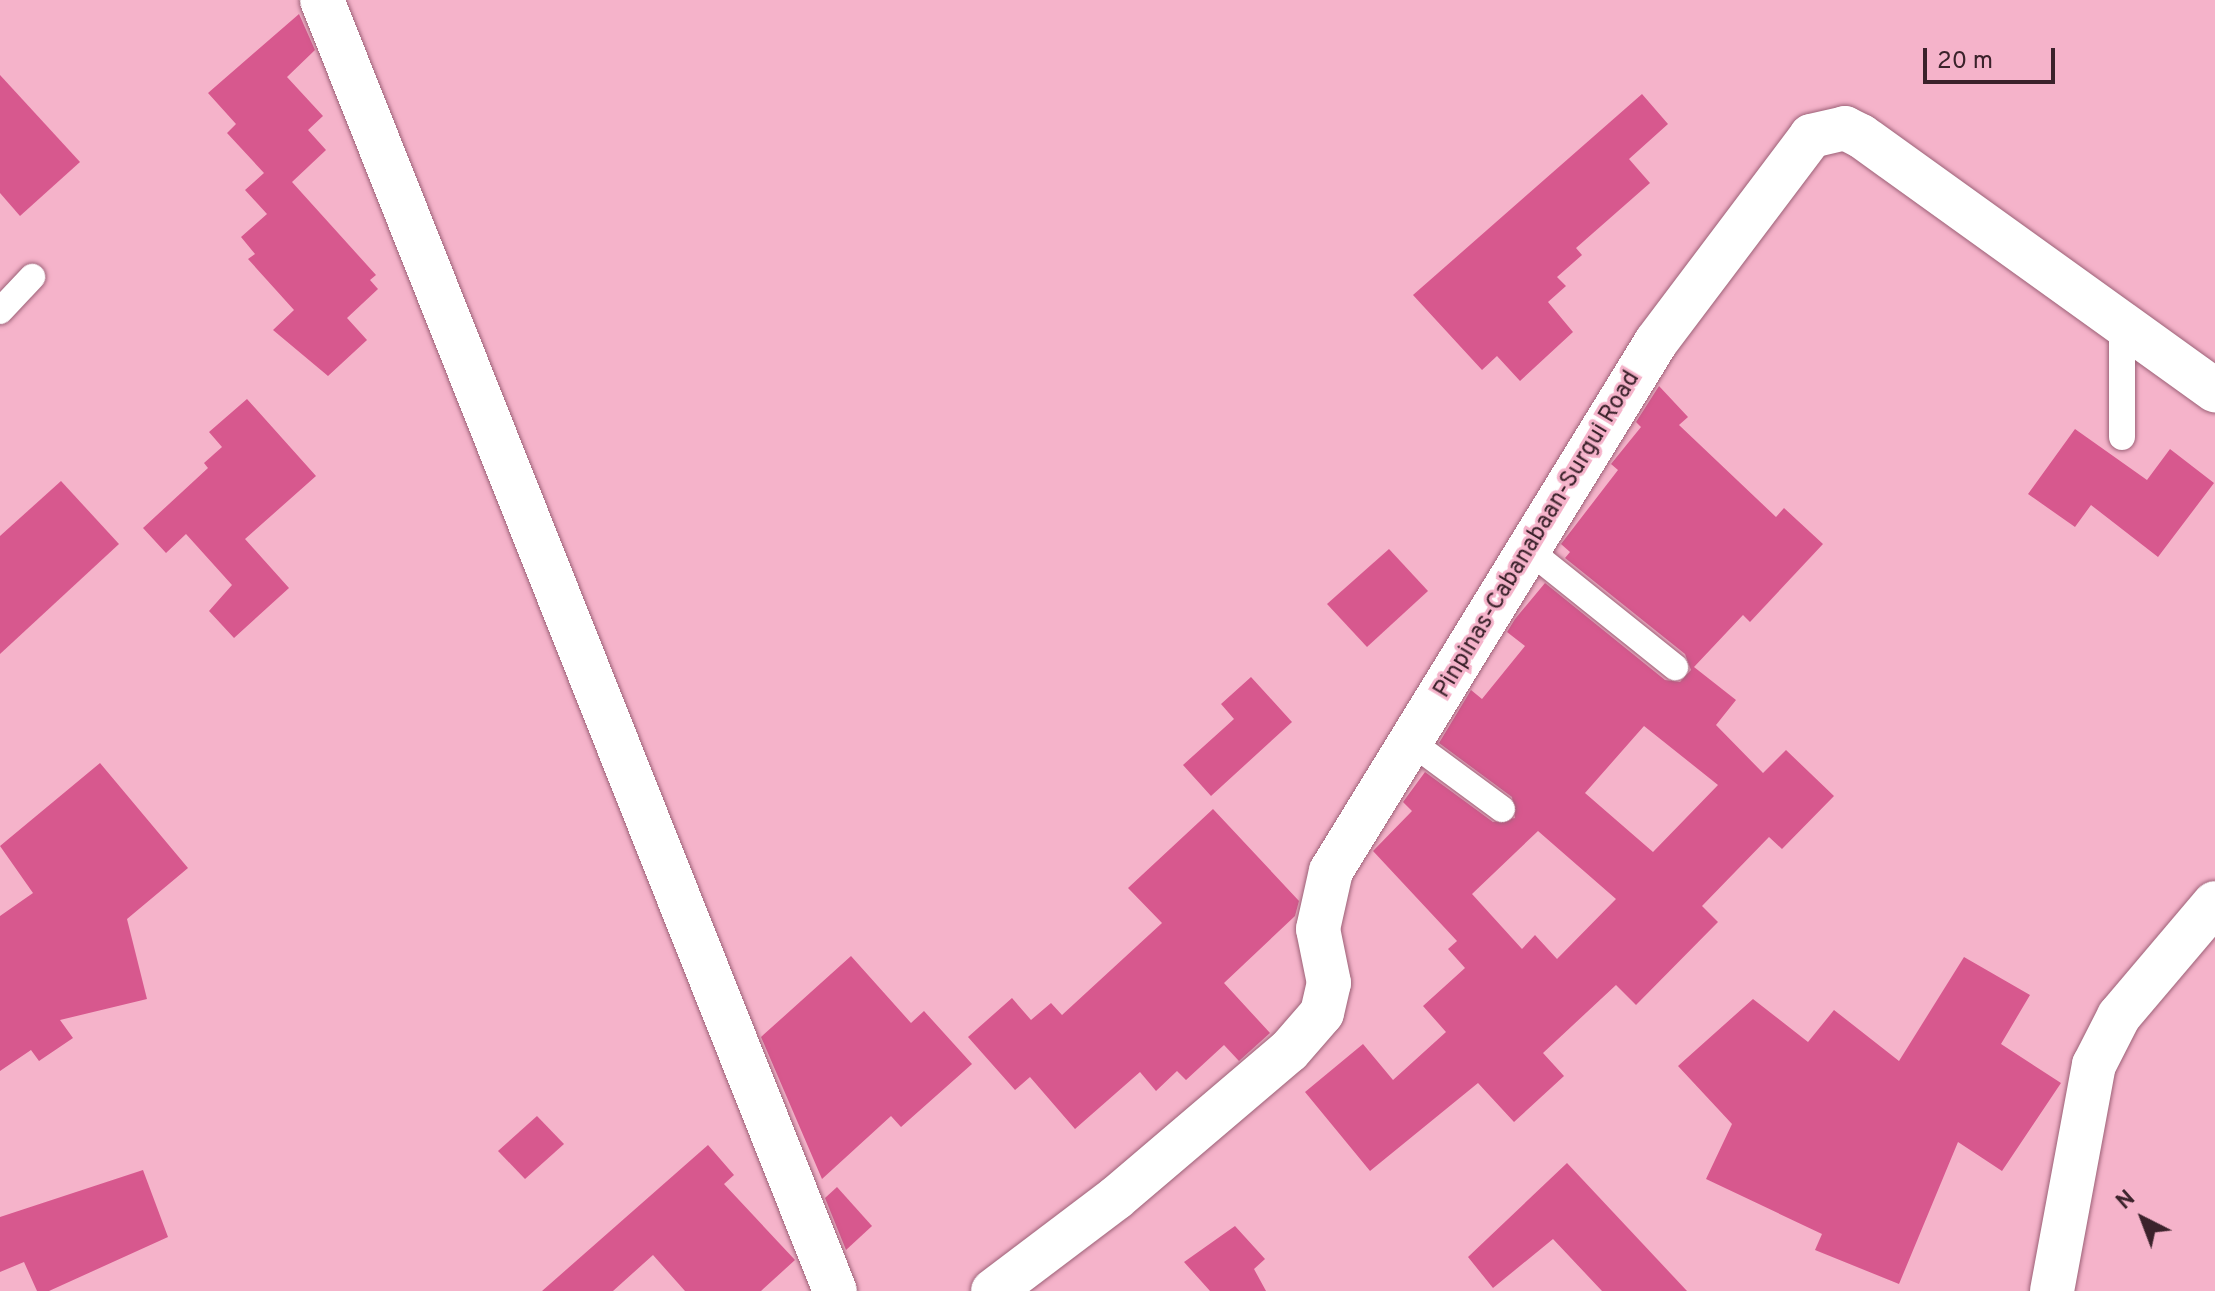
<!DOCTYPE html>
<html>
<head>
<meta charset="utf-8">
<style>
	body { margin:0 }
	#map { position:relative; width:2215px; height:1291px; overflow:hidden; background:#f5b3ca; font-family:Overpass,sans-serif }
	div>[style] { position:absolute }
	.building>* { inset:0; background:#d7588e }
	.roads { filter:drop-shadow(0 0 2px #9c6177) drop-shadow(0 0 2px #9c6177) }
	.service>* { height:26px; margin:-13px; padding:0 13px; transform-origin:13px; border-radius:13px; background:#fff }
	.minor>* { height:44px; margin:-22px; padding:0 22px; transform-origin:22px; border-radius:22px; background:#fff }
	.tertiary>* { height:44px; margin:-22px; padding:0 22px; transform-origin:22px; border-radius:22px; background:#fff }
	span { translate:-50% -50%; white-space:nowrap; text-align:center; line-height:1.15; -webkit-text-stroke:6px #f5b3ca; paint-order:stroke }
	.street-label { font-size:24px; color:#3b222b }
	.north { position:absolute; left:2103px; top:1179px; width:80px; height:80px; -webkit-text-stroke:6px #f5b3ca; paint-order:stroke; rotate:318deg; font-size:22px; font-weight:700; line-height:32px; text-align:center; color:#3b222b }
	.north::after { content:''; display:block; margin:auto; width:28px; height:36px; background:#3b222b; clip-path:polygon(50% 0,100% 100%,50% 72%,0 100%) }
	.scale { position:absolute; left:1923px; top:48px; width:132px; height:36px; box-sizing:border-box; border:4px solid #3b222b; border-top:0; padding-left:10px; font-size:24px; line-height:28px; white-space:nowrap; color:#3b222b; -webkit-text-stroke:6px #f5b3ca; paint-order:stroke }
</style>
</head>
<body>
<div id="map">
	<div class="building">
		<div style="clip-path:polygon(299px 14px,315px 50px,287px 77px,323px 116px,308px 130px,326px 150px,292px 182px,376px 275px,370px 280px,378px 289px,347px 318px,367px 340px,328px 376px,273px 330px,294px 310px,248px 259px,255px 254px,241px 237px,267px 214px,245px 190px,264px 173px,227px 133px,236px 124px,208px 93px)"></div>
		<div style="clip-path:polygon(0 75px,80px 162px,20px 216px,0 193px)"></div>
		<div style="clip-path:polygon(1642px 94px,1668px 124px,1629px 159px,1650px 183px,1576px 248px,1582px 255px,1557px 277px,1566px 286px,1548px 302px,1573px 332px,1520px 381px,1497px 356px,1482px 370px,1413px 295px)"></div>
		<div style="clip-path:polygon(evenodd,1659px 386px,1688px 417px,1679px 425px,1776px 517px,1784px 508px,1823px 544px,1750px 622px,1743px 615px,1694px 667px,1736px 700px,1716px 725px,1763px 773px,1786px 750px,1834px 796px,1782px 849px,1769px 837px,1702px 906px,1718px 922px,1636px 1005px,1616px 985px,1543px 1053px,1564px 1076px,1514px 1122px,1478px 1083px,1370px 1171px,1305px 1092px,1363px 1044px,1393px 1080px,1446px 1032px,1423px 1006px,1465px 968px,1448px 949px,1457px 941px,1373px 851px,1412px 811px,1403px 802px,1425px 772px,1493px 822px,1515px 818px,1512px 797px,1439px 743px,1471px 690px,1482px 699px,1525px 646px,1507px 632px,1515px 619px,1545px 583px,1665px 680px,1680px 682px,1691px 670px,1685px 654px,1565px 558px,1570px 552px,1561px 544px,1618px 470px,1611px 464px,1641px 427px,1636px 422px,1659px 386px,1644px 726px,1718px 785px,1653px 852px,1585px 793px,1644px 726px,1659px 386px,1538px 831px,1616px 899px,1557px 959px,1535px 935px,1522px 949px,1472px 894px,1538px 831px)"></div>
		<div style="clip-path:polygon(247px 399px,316px 476px,245px 539px,289px 588px,234px 638px,209px 611px,232px 585px,186px 534px,166px 553px,143px 528px,208px 468px,204px 463px,222px 447px,209px 432px)"></div>
		<div style="clip-path:polygon(2075px 429px,2147px 480px,2170px 449px,2214px 483px,2158px 557px,2091px 505px,2075px 527px,2028px 494px)"></div>
		<div style="clip-path:polygon(61px 481px,119px 544px,0 654px,0 536px)"></div>
		<div style="clip-path:polygon(1389px 549px,1428px 591px,1367px 647px,1327px 604px)"></div>
		<div style="clip-path:polygon(1251px 677px,1292px 722px,1211px 796px,1183px 765px,1234px 719px,1221px 704px)"></div>
		<div style="clip-path:polygon(100px 763px,188px 868px,127px 919px,147px 999px,60px 1020px,73px 1038px,39px 1061px,31px 1050px,0 1071px,0 916px,33px 893px,0 846px)"></div>
		<div style="clip-path:polygon(1213px 809px,1299px 901px,1295px 916px,1224px 983px,1270px 1033px,1239px 1061px,1224px 1045px,1186px 1080px,1177px 1071px,1156px 1091px,1140px 1072px,1075px 1129px,1030px 1077px,1015px 1090px,968px 1037px,1012px 998px,1031px 1020px,1051px 1003px,1062px 1015px,1162px 923px,1128px 888px)"></div>
		<div style="clip-path:polygon(851px 956px,911px 1023px,924px 1011px,972px 1064px,901px 1127px,891px 1116px,822px 1179px,761px 1037px)"></div>
		<div style="clip-path:polygon(1964px 957px,2030px 995px,2001px 1044px,2061px 1083px,2002px 1171px,1958px 1142px,1899px 1284px,1815px 1250px,1822px 1234px,1706px 1179px,1732px 1124px,1678px 1066px,1753px 999px,1808px 1042px,1834px 1010px,1899px 1061px)"></div>
		<div style="clip-path:polygon(537px 1116px,564px 1144px,525px 1179px,498px 1151px)"></div>
		<div style="clip-path:polygon(708px 1145px,734px 1175px,724px 1184px,795px 1260px,761px 1291px,685px 1291px,653px 1255px,613px 1291px,542px 1291px)"></div>
		<div style="clip-path:polygon(1567px 1163px,1687px 1291px,1602px 1291px,1553px 1239px,1493px 1288px,1468px 1257px)"></div>
		<div style="clip-path:polygon(143px 1170px,168px 1237px,49px 1291px,37px 1291px,24px 1262px,0 1272px,0 1217px)"></div>
		<div style="clip-path:polygon(837px 1187px,872px 1226px,846px 1250px,825px 1198px)"></div>
		<div style="clip-path:polygon(1235px 1226px,1265px 1259px,1254px 1269px,1266px 1291px,1210px 1291px,1184px 1262px)"></div>
	</div>
	<div class="roads">
		<div class="service">
			<div style="left:0;top:311px;width:47px;rotate:-46.7deg"></div>
			<div style="left:2122px;top:325px;width:112px;rotate:90deg"></div>
			<div style="left:1530px;top:551px;width:186px;rotate:38.7deg"></div>
			<div style="left:1411px;top:742px;width:113px;rotate:36.4deg"></div>
		</div>
		<div class="minor">
			<div style="left:322px;top:0;width:1389px;rotate:68.33deg"></div>
			<div style="left:2052px;top:1291px;width:230px;rotate:-79.5deg"></div>
			<div style="left:2094px;top:1065px;width:55px;rotate:-63deg"></div>
			<div style="left:2119px;top:1016px;width:148px;rotate:-49.7deg"></div>
		</div>
		<div class="tertiary">
			<div style="left:993px;top:1291px;width:154px;rotate:-37.1deg"></div>
			<div style="left:1116px;top:1198px;width:227px;rotate:-40.4deg"></div>
			<div style="left:1289px;top:1051px;width:50px;rotate:-49deg"></div>
			<div style="left:1322px;top:1013px;width:31px;rotate:-77deg"></div>
			<div style="left:1329px;top:983px;width:55px;rotate:-101.5deg"></div>
			<div style="left:1318px;top:929px;width:59px;rotate:-77.4deg"></div>
			<div style="left:1331px;top:871px;width:621px;rotate:-58.43deg"></div>
			<div style="left:1656px;top:342px;width:258px;rotate:-53deg"></div>
			<div style="left:1811px;top:136px;width:35px;rotate:-13deg"></div>
			<div style="left:1845px;top:128px;width:18px;rotate:27deg"></div>
			<div style="left:1861px;top:136px;width:436px;rotate:35.7deg"></div>
		</div>
	</div>
	<div class="street-label">
		<span style="left:1538px;top:535px;rotate:-59deg">Pinpinas-Cabanabaan-Surgui Road</span>
	</div>
	<div class="north">N</div>
	<div class="scale">20 m</div>
</div>
</body>
</html>
